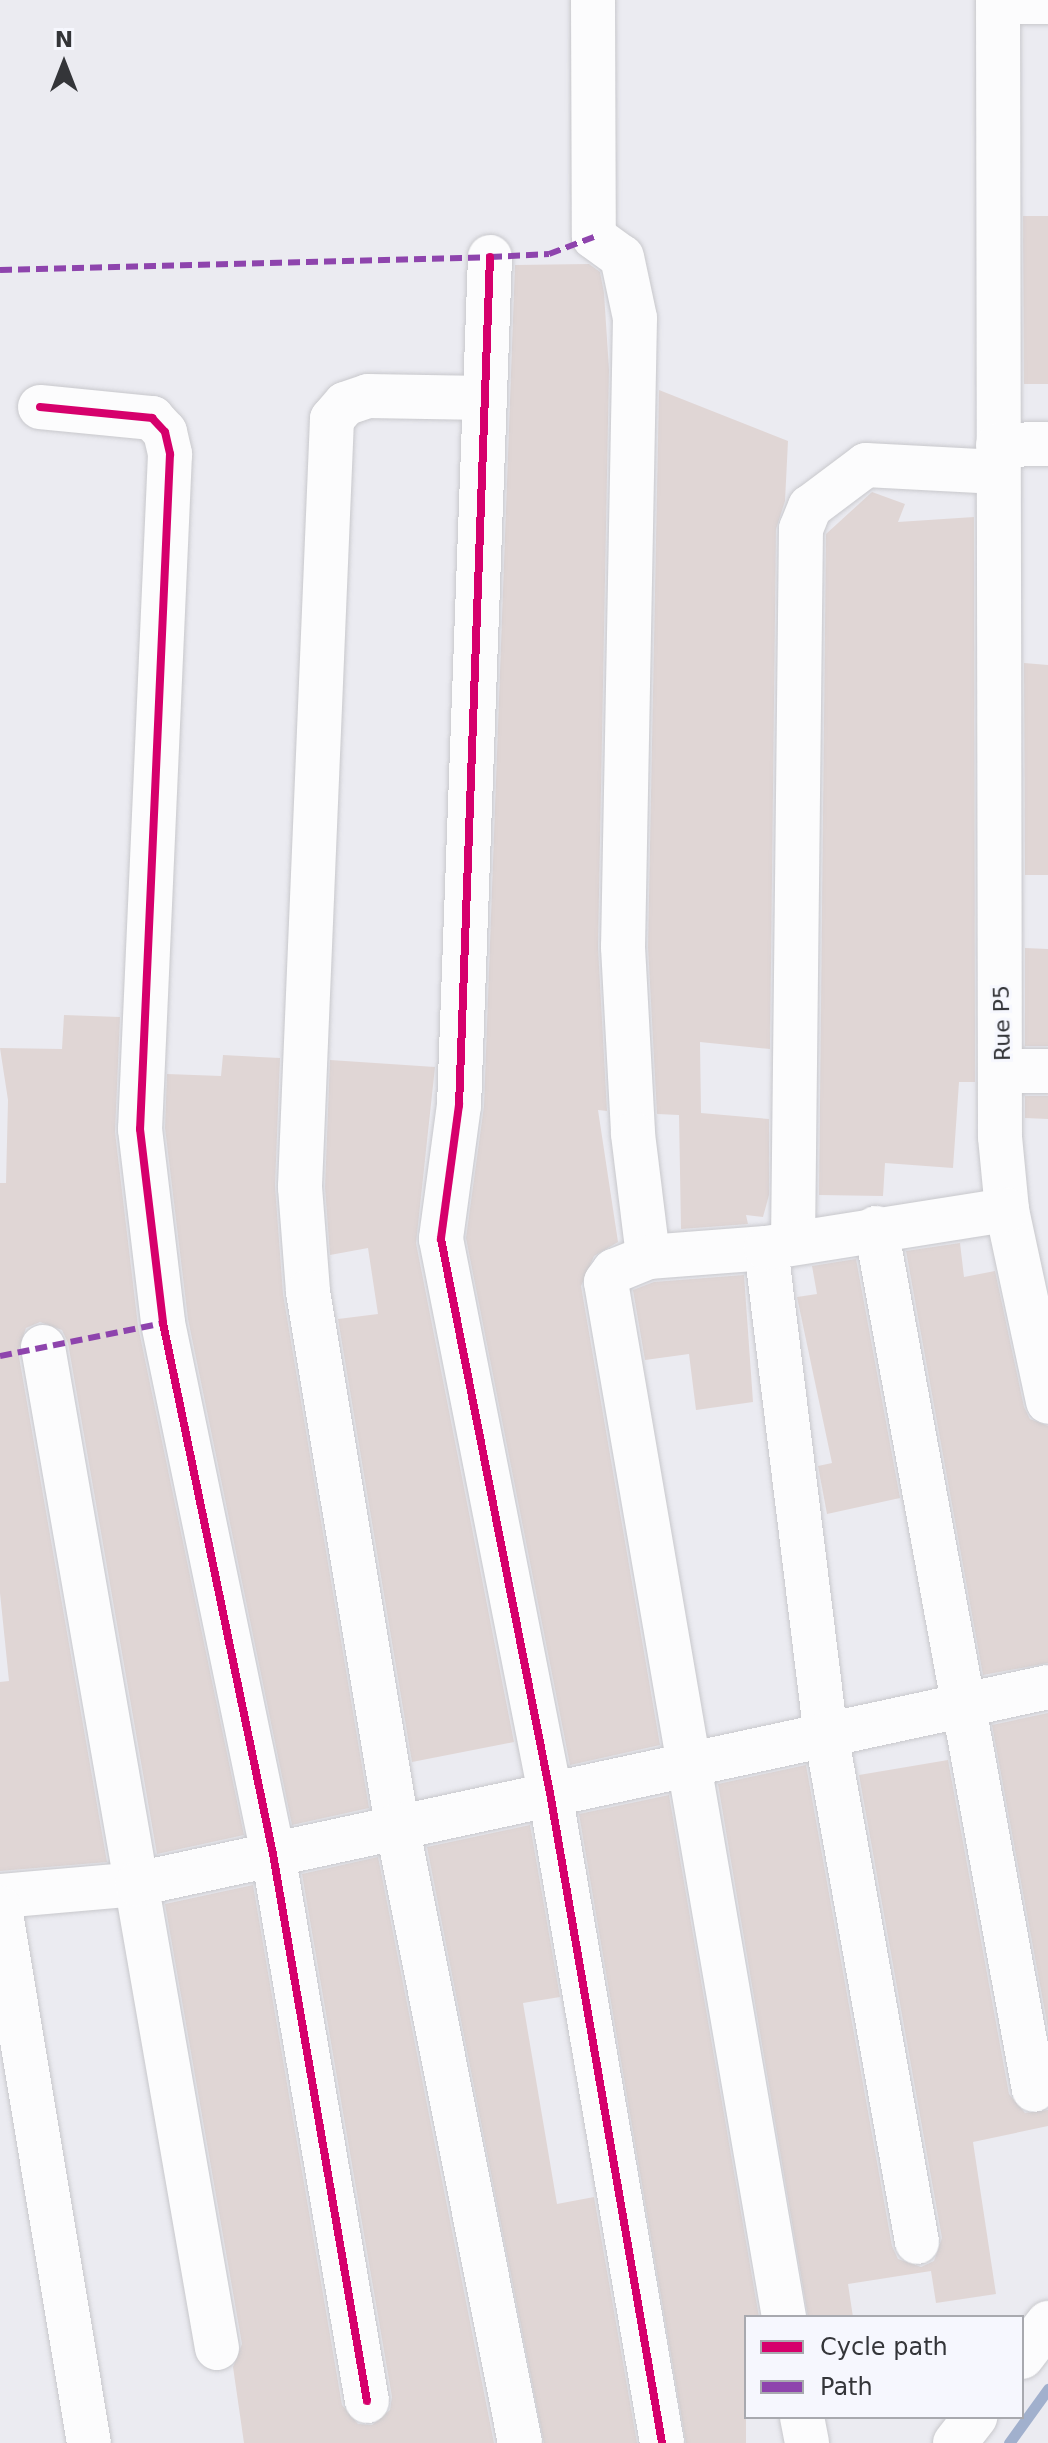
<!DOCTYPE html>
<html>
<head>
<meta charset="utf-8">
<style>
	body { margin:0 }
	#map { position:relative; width:1048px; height:2443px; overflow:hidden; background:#ebebf1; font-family:"DejaVu Sans",sans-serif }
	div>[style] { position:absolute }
	.stream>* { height:11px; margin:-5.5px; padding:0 5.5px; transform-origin:5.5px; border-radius:5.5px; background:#a1b0cd }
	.building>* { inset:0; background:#e0d6d5 }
	.roads { filter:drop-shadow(0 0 2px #c8c8cc) drop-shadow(0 0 2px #c8c8cc) }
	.minor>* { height:44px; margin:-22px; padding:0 22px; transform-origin:22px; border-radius:22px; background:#fcfcfd }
	.quiet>* { height:6px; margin-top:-3px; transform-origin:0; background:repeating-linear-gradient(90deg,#8e44ad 0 12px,transparent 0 18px) }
	.cycleway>* { height:8px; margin:-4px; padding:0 4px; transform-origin:4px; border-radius:4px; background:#d6006c }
	span { translate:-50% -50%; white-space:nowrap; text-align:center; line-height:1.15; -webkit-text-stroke:6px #f6f7fe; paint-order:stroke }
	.street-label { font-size:22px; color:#343539 }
	.legend { position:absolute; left:744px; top:2315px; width:280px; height:104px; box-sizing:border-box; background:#f6f7fe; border:2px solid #a8a9af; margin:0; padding:10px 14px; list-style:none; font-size:24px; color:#343539 }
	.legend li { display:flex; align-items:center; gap:16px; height:40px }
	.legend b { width:40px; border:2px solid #a8a9af }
	.north { position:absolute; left:24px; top:24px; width:80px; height:80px; -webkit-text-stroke:6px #f6f7fe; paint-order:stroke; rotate:0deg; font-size:22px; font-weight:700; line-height:32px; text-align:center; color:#343539 }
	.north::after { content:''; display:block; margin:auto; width:28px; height:36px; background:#343539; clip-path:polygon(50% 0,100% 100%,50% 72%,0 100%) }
</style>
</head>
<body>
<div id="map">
	<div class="stream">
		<div style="left:1009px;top:2443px;width:67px;rotate:-54.2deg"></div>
	</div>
	<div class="building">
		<div style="clip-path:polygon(1023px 216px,1048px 216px,1048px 384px,1024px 384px)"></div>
		<div style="clip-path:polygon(589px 264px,600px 272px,604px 293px,609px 370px,598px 947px,607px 1111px,598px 1110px,618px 1242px,594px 1256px,581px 1286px,660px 1745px,570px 1765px,466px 1238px,484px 1106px,515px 265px)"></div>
		<div style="clip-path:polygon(659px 390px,788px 441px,785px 501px,776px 529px,770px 1049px,700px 1042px,701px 1113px,769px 1119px,769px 1195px,763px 1217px,746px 1215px,748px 1224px,681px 1229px,679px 1115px,657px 1114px,648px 947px)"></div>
		<div style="clip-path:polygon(872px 492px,905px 504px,898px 522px,974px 517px,975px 1082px,959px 1082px,953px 1168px,885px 1163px,883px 1196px,819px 1195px,826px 534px)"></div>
		<div style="clip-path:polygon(1024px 663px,1048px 665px,1048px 875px,1025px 875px)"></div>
		<div style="clip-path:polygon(1025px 948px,1048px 949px,1048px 1046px,1025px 1046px)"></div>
		<div style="clip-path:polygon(64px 1015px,120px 1017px,115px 1132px,138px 1326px,244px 1835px,157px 1854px,68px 1343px,62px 1330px,40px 1322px,26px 1328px,18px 1351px,107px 1862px,0 1871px,0 1682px,9px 1681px,0 1593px,0 1183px,6px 1183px,8px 1100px,0 1048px,62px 1049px)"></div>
		<div style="clip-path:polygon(223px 1055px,280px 1058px,275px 1186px,283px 1294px,369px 1808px,292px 1825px,188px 1319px,165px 1128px,167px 1074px,221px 1076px)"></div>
		<div style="clip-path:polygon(330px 1060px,435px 1067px,416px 1243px,514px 1742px,412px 1762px,338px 1319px,378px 1314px,368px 1248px,330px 1255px,325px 1187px)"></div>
		<div style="clip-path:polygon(1025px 1096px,1048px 1096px,1048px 1119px,1025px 1118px)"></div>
		<div style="clip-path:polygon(960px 1243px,964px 1277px,995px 1271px,1024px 1407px,1030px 1419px,1048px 1426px,1048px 1663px,983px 1675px,906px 1251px)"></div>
		<div style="clip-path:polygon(856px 1259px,900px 1498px,827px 1514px,818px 1466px,832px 1463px,797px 1297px,817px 1294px,812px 1266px)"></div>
		<div style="clip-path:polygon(744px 1275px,753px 1402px,696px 1410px,689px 1354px,645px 1360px,633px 1290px,654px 1282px)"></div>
		<div style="clip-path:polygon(1048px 1713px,1048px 2028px,992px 1725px)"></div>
		<div style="clip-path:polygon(948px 1760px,1009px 2094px,1025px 2113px,1048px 2110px,1048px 2126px,973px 2142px,996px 2294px,936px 2303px,931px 2271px,848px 2284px,853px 2317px,808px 2317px,718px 1784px,806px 1765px,892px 2246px,898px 2259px,921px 2267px,934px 2261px,942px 2238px,859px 1775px)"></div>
		<div style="clip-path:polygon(669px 1795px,759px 2317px,746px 2317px,746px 2443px,686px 2443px,579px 1814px)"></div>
		<div style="clip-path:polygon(530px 1825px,560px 1997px,523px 2003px,557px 2204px,594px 2197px,637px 2443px,544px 2443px,427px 1847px)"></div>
		<div style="clip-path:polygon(378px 1857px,494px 2443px,244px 2443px,233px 2367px,242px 2344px,165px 1904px,253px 1885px,342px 2405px,358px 2424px,372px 2425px,390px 2410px,392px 2397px,302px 1874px)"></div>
	</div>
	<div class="roads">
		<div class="minor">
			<div style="left:593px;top:0;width:237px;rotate:89.8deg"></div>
			<div style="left:594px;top:237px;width:34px;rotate:36deg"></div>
			<div style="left:622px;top:257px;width:62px;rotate:78deg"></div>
			<div style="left:635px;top:318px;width:629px;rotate:91.09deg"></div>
			<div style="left:623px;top:947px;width:187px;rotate:86.9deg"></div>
			<div style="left:633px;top:1134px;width:124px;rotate:83deg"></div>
			<div style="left:998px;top:0;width:1137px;rotate:89.9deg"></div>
			<div style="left:1000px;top:1137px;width:73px;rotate:84.5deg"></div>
			<div style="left:1007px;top:1210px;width:196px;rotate:77.9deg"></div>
			<div style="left:998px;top:2px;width:50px"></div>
			<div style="left:490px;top:257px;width:849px;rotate:92.09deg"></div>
			<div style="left:459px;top:1105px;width:135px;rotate:97.7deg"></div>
			<div style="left:441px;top:1239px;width:565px;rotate:78.87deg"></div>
			<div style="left:550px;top:1793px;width:660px;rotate:80.22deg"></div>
			<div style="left:485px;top:398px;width:117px;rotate:-179deg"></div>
			<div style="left:368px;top:396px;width:24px;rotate:161deg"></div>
			<div style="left:345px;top:404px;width:20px;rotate:131deg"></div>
			<div style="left:332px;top:419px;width:769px;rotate:92.39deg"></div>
			<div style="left:300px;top:1187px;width:105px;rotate:85.6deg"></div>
			<div style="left:308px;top:1292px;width:540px;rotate:80.52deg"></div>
			<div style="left:397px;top:1825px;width:630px;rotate:78.74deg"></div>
			<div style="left:40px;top:407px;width:113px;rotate:5.6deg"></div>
			<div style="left:152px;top:418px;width:19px;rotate:47deg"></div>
			<div style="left:165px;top:432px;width:23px;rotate:77deg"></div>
			<div style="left:170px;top:454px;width:676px;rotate:92.54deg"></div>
			<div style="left:140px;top:1129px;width:195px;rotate:83.2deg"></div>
			<div style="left:163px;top:1323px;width:542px;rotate:78.3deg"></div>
			<div style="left:273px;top:1854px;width:555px;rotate:80.25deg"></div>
			<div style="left:998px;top:445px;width:50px;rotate:-1.1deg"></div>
			<div style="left:1003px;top:1071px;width:45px"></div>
			<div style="left:876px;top:1228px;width:876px;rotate:79.61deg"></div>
			<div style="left:793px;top:1243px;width:714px;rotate:-89.36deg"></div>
			<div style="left:801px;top:529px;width:24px;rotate:-68deg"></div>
			<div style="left:810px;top:507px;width:70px;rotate:-36.9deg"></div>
			<div style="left:866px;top:465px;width:132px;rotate:3deg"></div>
			<div style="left:766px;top:1248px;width:490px;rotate:83deg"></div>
			<div style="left:826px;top:1734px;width:516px;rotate:79.84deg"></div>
			<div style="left:43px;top:1347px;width:1016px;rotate:80.14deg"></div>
			<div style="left:0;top:1896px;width:138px;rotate:-5deg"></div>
			<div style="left:137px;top:1884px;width:932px;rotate:-12.2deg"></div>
			<div style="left:0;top:1908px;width:542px;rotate:80.56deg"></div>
			<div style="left:784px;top:2317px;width:1050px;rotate:-99.76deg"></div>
			<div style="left:606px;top:1282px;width:14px;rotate:-54deg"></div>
			<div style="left:614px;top:1271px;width:37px;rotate:-22deg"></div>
			<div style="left:648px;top:1257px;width:118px;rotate:-4.4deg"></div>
			<div style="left:766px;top:1248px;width:244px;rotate:-9deg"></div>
			<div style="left:1022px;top:2357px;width:43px;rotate:-52.6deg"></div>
			<div style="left:802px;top:2417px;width:26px;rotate:79deg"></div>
			<div style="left:955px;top:2443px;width:33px;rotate:-52deg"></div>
		</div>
	</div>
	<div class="quiet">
		<div style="left:0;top:270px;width:490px;rotate:-1.5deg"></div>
		<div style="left:490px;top:257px;width:59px;rotate:-2.9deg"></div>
		<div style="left:549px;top:254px;width:48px;rotate:-20.7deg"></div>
		<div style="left:0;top:1356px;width:166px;rotate:-11.4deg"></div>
	</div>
	<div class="cycleway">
		<div style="left:490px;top:257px;width:849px;rotate:92.09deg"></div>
		<div style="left:459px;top:1105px;width:135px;rotate:97.7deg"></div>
		<div style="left:441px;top:1239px;width:565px;rotate:78.87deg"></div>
		<div style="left:550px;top:1793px;width:660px;rotate:80.22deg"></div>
		<div style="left:40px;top:407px;width:113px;rotate:5.6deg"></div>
		<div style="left:152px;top:418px;width:19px;rotate:47deg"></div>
		<div style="left:165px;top:432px;width:23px;rotate:77deg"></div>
		<div style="left:170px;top:454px;width:676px;rotate:92.54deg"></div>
		<div style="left:140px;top:1129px;width:195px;rotate:83.2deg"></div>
		<div style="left:163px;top:1323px;width:542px;rotate:78.3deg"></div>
		<div style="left:273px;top:1854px;width:555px;rotate:80.25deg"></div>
	</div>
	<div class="street-label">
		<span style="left:1002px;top:1023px;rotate:-91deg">Rue P5</span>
	</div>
	<ul class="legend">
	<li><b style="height:10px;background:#d6006c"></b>Cycle path</li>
	<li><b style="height:10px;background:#8e44ad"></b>Path</li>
	</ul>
	<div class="north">N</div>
</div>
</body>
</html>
